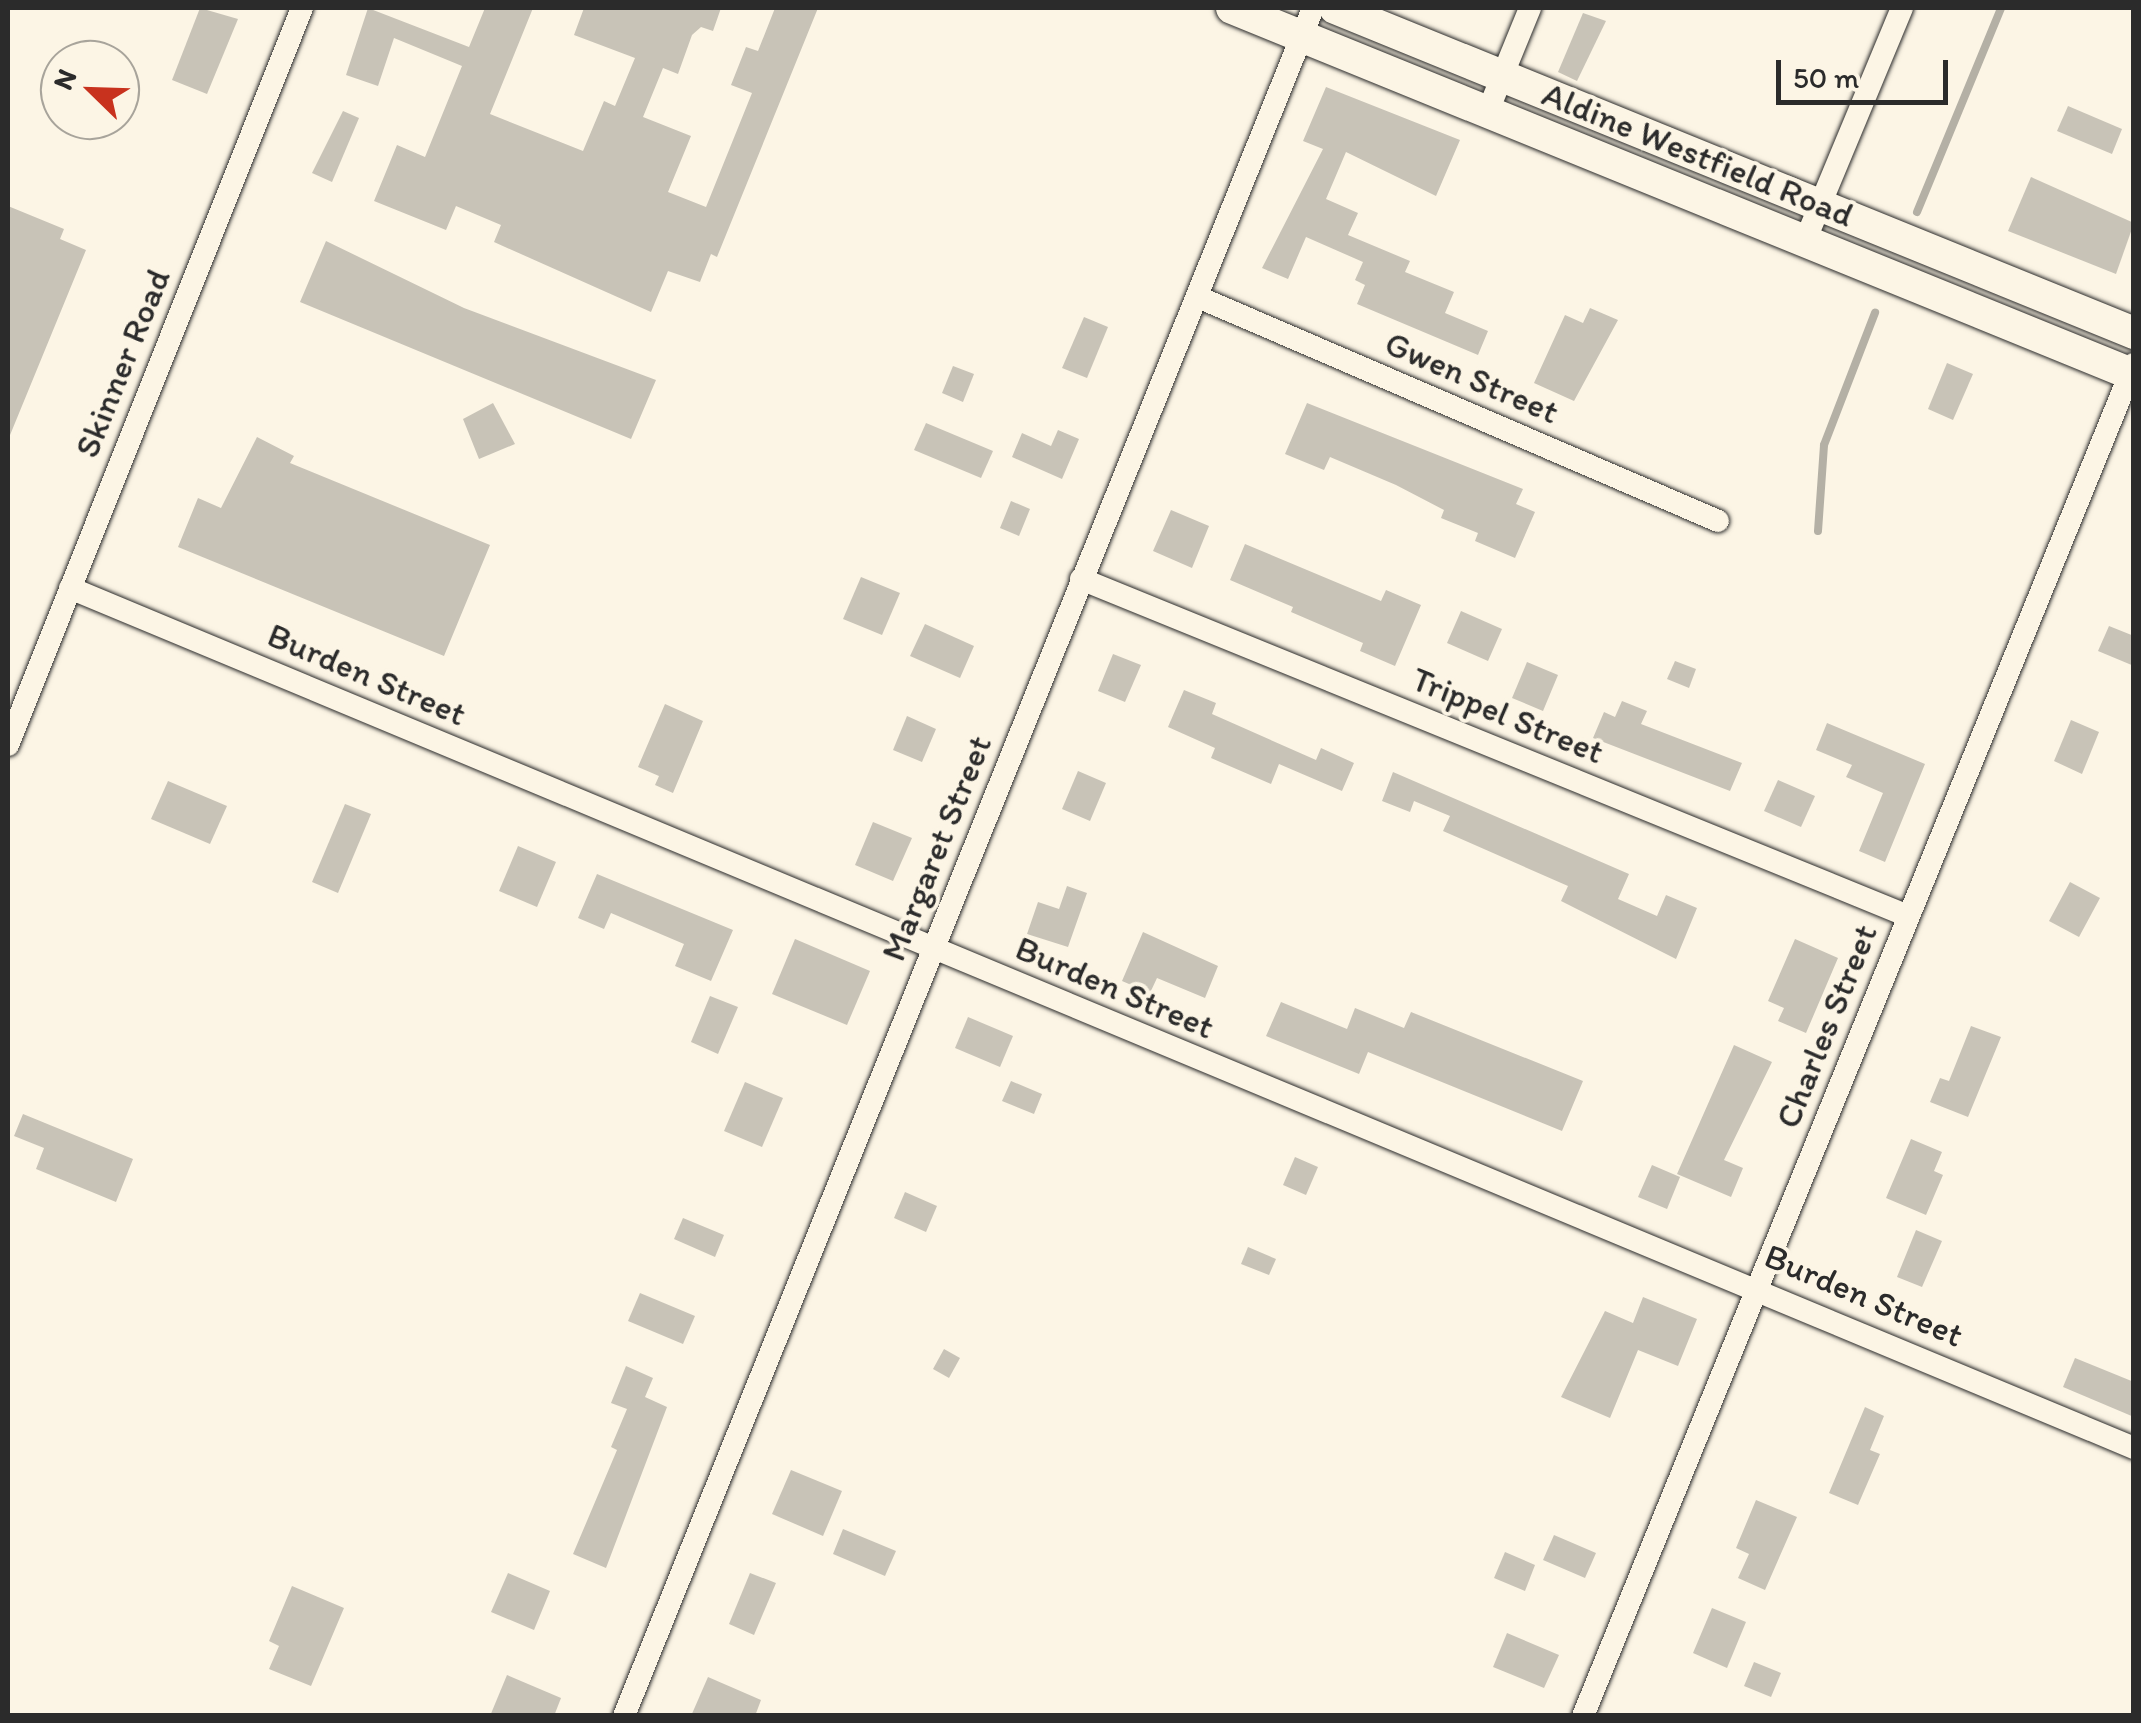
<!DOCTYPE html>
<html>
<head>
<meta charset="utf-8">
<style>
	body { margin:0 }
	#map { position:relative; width:2141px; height:1723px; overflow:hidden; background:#fcf5e5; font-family:Itim,sans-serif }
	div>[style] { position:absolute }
	.stream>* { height:8px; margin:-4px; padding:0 4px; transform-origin:4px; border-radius:4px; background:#b4b0a5 }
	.building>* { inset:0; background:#c8c3b7 }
	.roads { filter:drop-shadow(0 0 2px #2b2b2b) drop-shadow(0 0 2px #2b2b2b) }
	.minor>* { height:22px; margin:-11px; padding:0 11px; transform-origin:11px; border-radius:11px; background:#fcf5e5 }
	.secondary>* { height:32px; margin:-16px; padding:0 16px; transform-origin:16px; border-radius:16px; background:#fcf5e5 }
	span { translate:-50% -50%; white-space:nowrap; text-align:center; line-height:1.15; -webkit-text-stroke:8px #fcf5e5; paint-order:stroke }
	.street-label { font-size:35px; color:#2b2b2b }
	.frame { position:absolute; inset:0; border:10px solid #2b2b2b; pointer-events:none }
	.north { position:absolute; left:40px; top:40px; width:100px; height:100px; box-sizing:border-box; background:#fcf5e5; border:2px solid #a8a49b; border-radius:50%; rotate:293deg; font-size:28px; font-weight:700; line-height:40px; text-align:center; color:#2b2b2b }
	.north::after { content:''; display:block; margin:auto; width:35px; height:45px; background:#c8321e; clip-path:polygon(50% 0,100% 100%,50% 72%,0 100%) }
	.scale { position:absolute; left:1776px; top:60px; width:172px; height:45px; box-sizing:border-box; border:5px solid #2b2b2b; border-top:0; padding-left:12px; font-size:30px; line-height:35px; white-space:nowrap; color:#2b2b2b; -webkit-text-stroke:8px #fcf5e5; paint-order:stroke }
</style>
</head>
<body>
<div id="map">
	<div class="stream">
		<div style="left:1917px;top:212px;width:221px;rotate:-67.6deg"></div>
		<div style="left:1818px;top:531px;width:86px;rotate:-86deg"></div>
		<div style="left:1824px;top:445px;width:142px;rotate:-68.9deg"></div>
	</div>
	<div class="building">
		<div style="clip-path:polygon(200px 8px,238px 19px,207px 94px,172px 80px)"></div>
		<div style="clip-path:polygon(368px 8px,469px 47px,485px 8px,533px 8px,490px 114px,583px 151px,604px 101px,615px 106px,635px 58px,574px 35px,584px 8px,721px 8px,713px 31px,701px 27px,692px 35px,678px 74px,663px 68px,643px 117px,691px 136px,668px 192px,706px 207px,752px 93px,731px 85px,746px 47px,758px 51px,775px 8px,818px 8px,717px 257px,711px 254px,700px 282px,668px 271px,651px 312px,494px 242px,501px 225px,456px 206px,446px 230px,374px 201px,397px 145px,425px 157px,462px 66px,394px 38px,378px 86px,346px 75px)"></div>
		<div style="clip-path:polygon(1583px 13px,1606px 21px,1577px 81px,1558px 72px)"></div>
		<div style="clip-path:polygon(1326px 87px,1460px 140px,1436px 196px,1346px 152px,1326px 199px,1358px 213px,1348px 235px,1410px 261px,1405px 272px,1454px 292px,1445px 313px,1488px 331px,1478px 355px,1357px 304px,1365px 285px,1355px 280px,1363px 262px,1306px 237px,1288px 279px,1262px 268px,1323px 149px,1303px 141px)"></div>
		<div style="clip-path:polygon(2068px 106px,2122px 129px,2112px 154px,2057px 131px)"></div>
		<div style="clip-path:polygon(343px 111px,359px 118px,332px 182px,312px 173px)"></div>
		<div style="clip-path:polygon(2031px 177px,2134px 223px,2116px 274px,2008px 231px)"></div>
		<div style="clip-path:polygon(8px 206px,64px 229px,60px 239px,86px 250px,8px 440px)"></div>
		<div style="clip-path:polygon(326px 241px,464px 308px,656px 380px,631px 439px,300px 302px)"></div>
		<div style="clip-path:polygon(1590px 308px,1618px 320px,1574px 401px,1534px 383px,1565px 315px,1583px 323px)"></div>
		<div style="clip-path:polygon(1084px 317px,1108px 327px,1087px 378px,1062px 368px)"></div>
		<div style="clip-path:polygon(1947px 363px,1973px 374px,1953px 420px,1928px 409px)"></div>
		<div style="clip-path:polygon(953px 366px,974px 374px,963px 402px,942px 393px)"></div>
		<div style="clip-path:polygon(493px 403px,515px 444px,479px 459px,463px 419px)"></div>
		<div style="clip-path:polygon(1307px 403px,1523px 489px,1516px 504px,1535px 512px,1515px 558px,1475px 541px,1478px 533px,1441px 518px,1444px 510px,1396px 485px,1330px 457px,1324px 470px,1285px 454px)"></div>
		<div style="clip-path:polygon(926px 423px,993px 451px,981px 478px,914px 450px)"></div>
		<div style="clip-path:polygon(1058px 430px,1079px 439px,1062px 479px,1012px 457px,1022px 433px,1051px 446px)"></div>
		<div style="clip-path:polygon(257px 437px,294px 456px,290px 463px,490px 545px,444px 656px,178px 547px,198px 498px,221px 508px)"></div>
		<div style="clip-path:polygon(1011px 501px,1030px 509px,1019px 536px,1000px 528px)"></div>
		<div style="clip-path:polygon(1171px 510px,1209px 526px,1192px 568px,1153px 551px)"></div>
		<div style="clip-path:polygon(1245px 544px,1381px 601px,1386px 590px,1421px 605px,1395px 666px,1360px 651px,1363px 643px,1291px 612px,1293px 607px,1230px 580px)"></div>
		<div style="clip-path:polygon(861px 577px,900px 593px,882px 635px,843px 619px)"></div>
		<div style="clip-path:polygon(1461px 611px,1502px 629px,1488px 661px,1447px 643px)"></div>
		<div style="clip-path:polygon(925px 624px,974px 646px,960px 678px,910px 656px)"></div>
		<div style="clip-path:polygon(2109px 626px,2134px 636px,2134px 666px,2098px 651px)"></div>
		<div style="clip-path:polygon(1113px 654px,1141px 665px,1125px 702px,1098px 691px)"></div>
		<div style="clip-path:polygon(1675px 661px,1696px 669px,1689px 688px,1667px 679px)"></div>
		<div style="clip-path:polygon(1527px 662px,1558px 675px,1543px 711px,1512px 698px)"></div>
		<div style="clip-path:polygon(1184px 690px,1216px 703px,1212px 714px,1316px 760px,1321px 748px,1354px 763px,1342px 791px,1279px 764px,1271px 784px,1211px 758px,1215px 748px,1168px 727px)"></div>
		<div style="clip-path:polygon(1622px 701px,1647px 711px,1641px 724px,1742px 763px,1730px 791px,1593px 738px,1604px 712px,1615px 717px)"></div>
		<div style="clip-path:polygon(665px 704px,703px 721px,673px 793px,655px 785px,659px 776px,638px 767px)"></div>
		<div style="clip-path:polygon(907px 716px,936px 729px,922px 762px,893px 750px)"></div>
		<div style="clip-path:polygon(2071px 720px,2099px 732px,2082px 774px,2054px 761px)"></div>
		<div style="clip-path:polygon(1827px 723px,1925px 764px,1885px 862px,1859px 851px,1883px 793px,1846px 777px,1852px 765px,1816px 750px)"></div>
		<div style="clip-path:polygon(1078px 771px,1106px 783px,1090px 821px,1062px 809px)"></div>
		<div style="clip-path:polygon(1393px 772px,1629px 874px,1618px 899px,1657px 916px,1666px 895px,1697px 908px,1676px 959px,1561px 901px,1568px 886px,1443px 831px,1450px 816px,1414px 801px,1410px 812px,1382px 801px)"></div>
		<div style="clip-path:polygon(1778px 780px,1815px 796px,1801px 827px,1764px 811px)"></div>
		<div style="clip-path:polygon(168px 781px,227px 806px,210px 844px,151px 819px)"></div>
		<div style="clip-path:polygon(345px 804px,371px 814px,338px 893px,312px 882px)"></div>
		<div style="clip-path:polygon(873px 822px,912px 838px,893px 881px,855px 865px)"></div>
		<div style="clip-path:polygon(518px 846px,556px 862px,537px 907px,499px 891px)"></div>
		<div style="clip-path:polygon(597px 874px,733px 930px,711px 981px,675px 966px,684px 944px,611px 913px,604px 929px,578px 918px)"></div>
		<div style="clip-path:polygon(2070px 882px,2100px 898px,2079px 937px,2049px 921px)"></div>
		<div style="clip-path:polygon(1067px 886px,1087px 893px,1068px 947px,1027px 934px,1038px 902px,1059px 909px)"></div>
		<div style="clip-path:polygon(1143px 932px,1218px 966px,1205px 998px,1157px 978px,1150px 993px,1122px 981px)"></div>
		<div style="clip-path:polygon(795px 939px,870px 971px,847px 1025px,772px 994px)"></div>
		<div style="clip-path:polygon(1795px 939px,1838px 958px,1806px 1033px,1778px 1021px,1784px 1008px,1768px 1001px)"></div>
		<div style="clip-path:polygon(710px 996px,738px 1007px,718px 1054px,691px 1042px)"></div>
		<div style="clip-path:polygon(1281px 1002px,1347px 1029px,1355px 1008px,1404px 1028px,1411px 1012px,1583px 1081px,1562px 1131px,1368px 1052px,1359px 1074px,1266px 1036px)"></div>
		<div style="clip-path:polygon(968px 1017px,1013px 1036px,1000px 1067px,955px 1048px)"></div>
		<div style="clip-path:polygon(1971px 1026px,2001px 1037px,1968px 1117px,1930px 1102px,1940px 1078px,1949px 1081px)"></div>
		<div style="clip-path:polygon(1734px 1045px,1772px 1062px,1724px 1160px,1743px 1168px,1731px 1197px,1677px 1174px)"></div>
		<div style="clip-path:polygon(1011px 1081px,1042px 1094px,1034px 1114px,1002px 1101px)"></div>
		<div style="clip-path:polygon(745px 1082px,783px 1098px,762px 1147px,724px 1131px)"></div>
		<div style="clip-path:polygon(23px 1114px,133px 1159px,116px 1202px,36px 1169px,44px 1148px,14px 1136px)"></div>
		<div style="clip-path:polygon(1911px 1139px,1942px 1152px,1934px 1171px,1943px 1175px,1926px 1215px,1886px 1198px)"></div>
		<div style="clip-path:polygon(1295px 1157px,1318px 1167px,1306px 1195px,1283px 1185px)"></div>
		<div style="clip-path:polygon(1652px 1165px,1680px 1177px,1667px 1209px,1638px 1197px)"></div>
		<div style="clip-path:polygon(905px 1192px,937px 1206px,926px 1232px,894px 1218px)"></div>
		<div style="clip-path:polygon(683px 1218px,724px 1235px,715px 1257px,674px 1239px)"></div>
		<div style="clip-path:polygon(1916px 1230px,1942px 1241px,1922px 1287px,1897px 1277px)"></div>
		<div style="clip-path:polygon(1248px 1247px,1276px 1259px,1269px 1275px,1241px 1264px)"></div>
		<div style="clip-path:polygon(640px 1293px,695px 1316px,683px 1344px,628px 1321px)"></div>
		<div style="clip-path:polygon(1643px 1297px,1697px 1319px,1678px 1366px,1638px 1350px,1610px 1418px,1561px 1397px,1605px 1311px,1633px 1323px)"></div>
		<div style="clip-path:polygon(944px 1349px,960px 1358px,949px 1378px,933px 1369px)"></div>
		<div style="clip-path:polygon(2075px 1358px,2134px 1382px,2134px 1417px,2063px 1387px)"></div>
		<div style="clip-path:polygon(626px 1366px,653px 1378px,645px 1397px,667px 1407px,606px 1568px,573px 1554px,617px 1450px,611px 1447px,627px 1409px,611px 1403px)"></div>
		<div style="clip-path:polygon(1865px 1407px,1884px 1416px,1870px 1450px,1880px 1454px,1858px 1505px,1829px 1493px)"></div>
		<div style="clip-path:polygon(791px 1470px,842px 1491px,823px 1536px,772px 1514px)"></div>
		<div style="clip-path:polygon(1756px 1500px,1797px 1517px,1765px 1590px,1738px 1578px,1749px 1554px,1736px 1548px)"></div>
		<div style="clip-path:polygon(843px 1529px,896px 1551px,885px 1576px,833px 1554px)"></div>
		<div style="clip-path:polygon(1554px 1535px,1596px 1553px,1585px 1578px,1543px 1560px)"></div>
		<div style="clip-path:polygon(1505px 1552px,1535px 1565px,1525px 1591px,1494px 1578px)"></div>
		<div style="clip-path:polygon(508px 1573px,550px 1591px,534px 1630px,491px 1612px)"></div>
		<div style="clip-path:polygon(750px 1573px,776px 1583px,754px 1635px,729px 1624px)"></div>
		<div style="clip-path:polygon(292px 1586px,344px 1608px,311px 1686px,269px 1669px,279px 1646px,269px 1641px)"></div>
		<div style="clip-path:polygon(1712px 1608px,1746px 1622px,1727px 1668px,1693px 1653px)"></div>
		<div style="clip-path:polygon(1507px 1633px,1559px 1655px,1544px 1688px,1493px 1667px)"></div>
		<div style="clip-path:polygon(1754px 1662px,1781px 1673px,1771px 1697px,1744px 1686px)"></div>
		<div style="clip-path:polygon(507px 1675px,561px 1698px,554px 1716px,490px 1716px)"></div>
		<div style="clip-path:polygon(708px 1677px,761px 1700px,755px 1716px,691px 1716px)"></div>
	</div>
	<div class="roads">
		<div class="minor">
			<div style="left:1488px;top:111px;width:111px;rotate:-67.8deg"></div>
			<div style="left:1805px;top:241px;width:252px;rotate:-67.4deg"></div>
			<div style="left:1198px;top:297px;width:566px;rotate:23.3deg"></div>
			<div style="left:1081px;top:579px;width:893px;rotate:22.17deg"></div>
			<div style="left:70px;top:588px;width:2236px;rotate:22.62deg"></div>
			<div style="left:8px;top:745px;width:793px;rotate:-68.25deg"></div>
			<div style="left:624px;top:1716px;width:1842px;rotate:-68.03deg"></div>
			<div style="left:1583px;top:1716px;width:1460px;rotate:-67.83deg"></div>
		</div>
		<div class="secondary">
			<div style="left:1232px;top:8px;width:974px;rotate:22.14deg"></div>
			<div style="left:1335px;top:8px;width:863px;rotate:22.13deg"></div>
		</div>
	</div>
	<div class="street-label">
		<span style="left:1698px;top:154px;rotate:22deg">Aldine Westfield Road</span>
		<span style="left:122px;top:363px;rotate:-68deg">Skinner Road</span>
		<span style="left:1472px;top:377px;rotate:23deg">Gwen Street</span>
		<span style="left:367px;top:674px;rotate:23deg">Burden Street</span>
		<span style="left:1508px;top:715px;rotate:22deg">Trippel Street</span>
		<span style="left:936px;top:848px;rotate:-68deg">Margaret Street</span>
		<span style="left:1115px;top:987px;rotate:23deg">Burden Street</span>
		<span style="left:1826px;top:1026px;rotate:-68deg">Charles Street</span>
		<span style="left:1864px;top:1295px;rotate:23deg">Burden Street</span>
	</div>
	<div class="frame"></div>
	<div class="north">N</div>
	<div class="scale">50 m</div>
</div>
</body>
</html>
